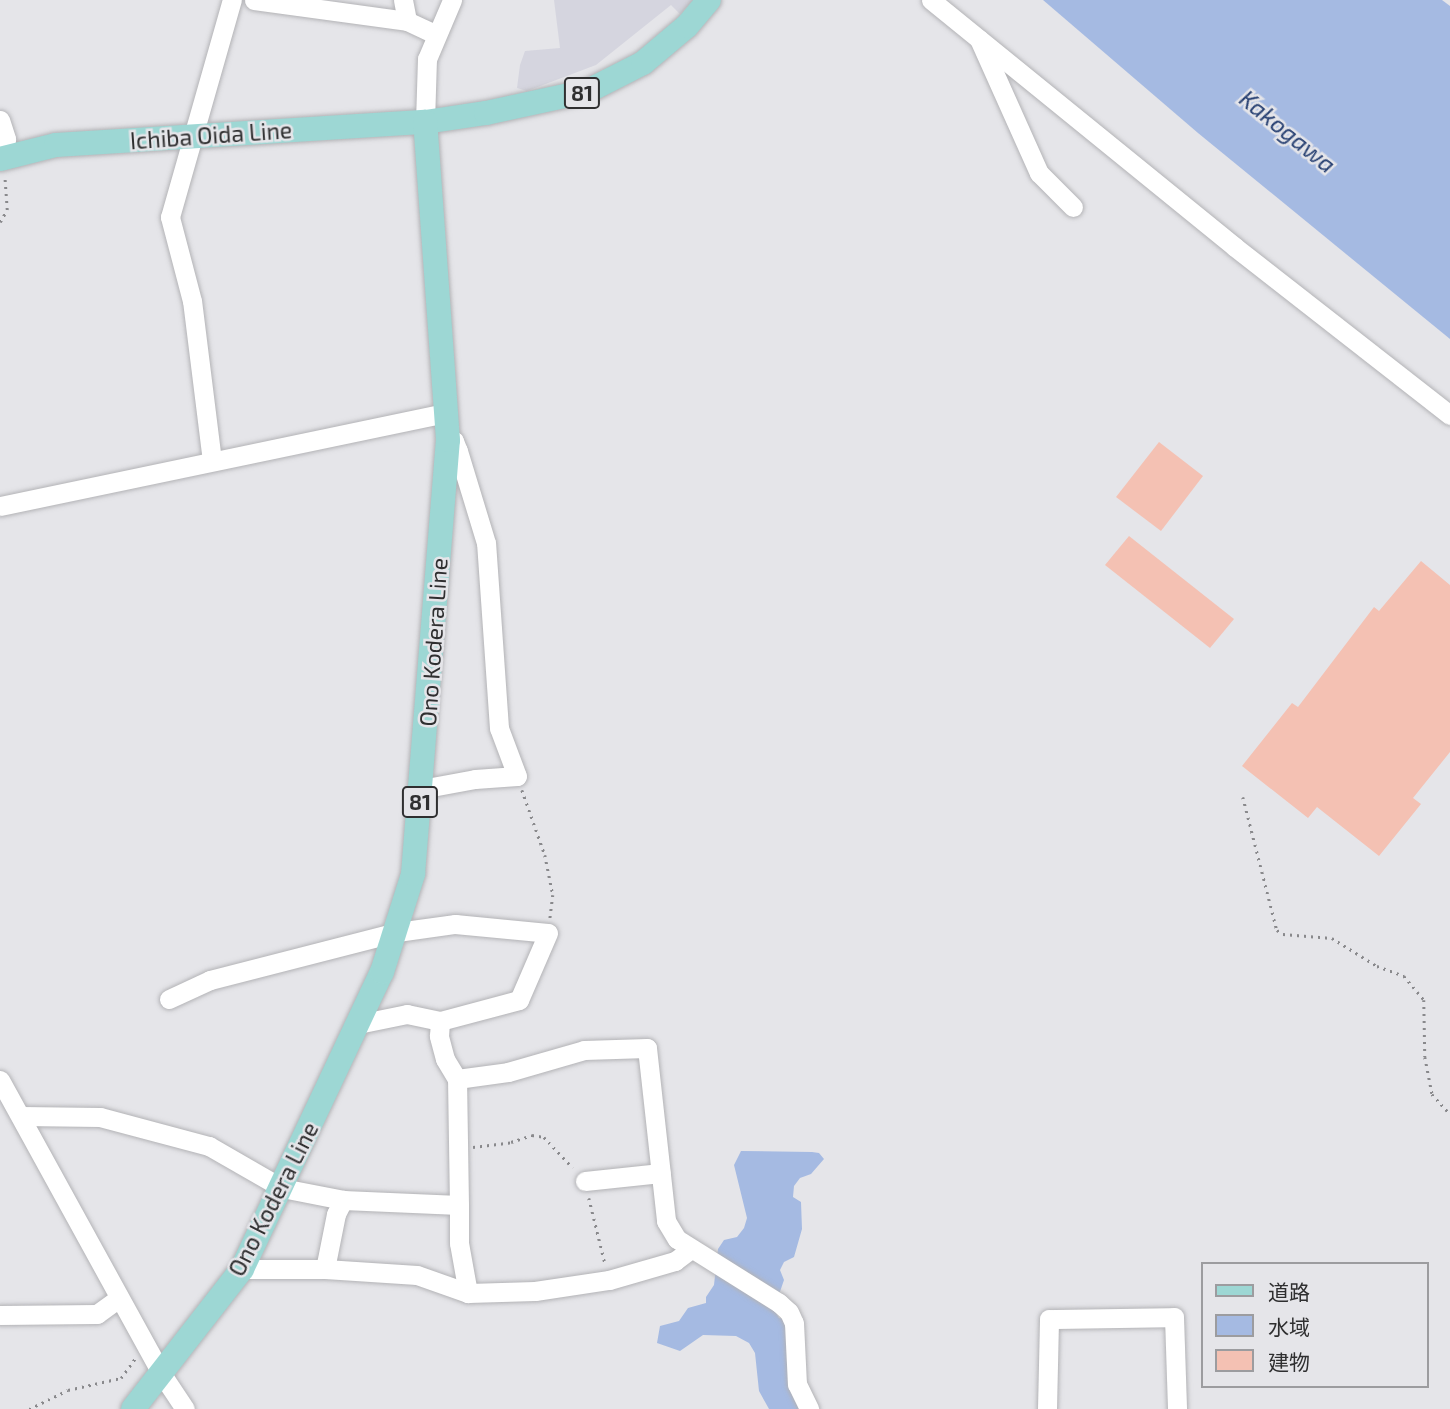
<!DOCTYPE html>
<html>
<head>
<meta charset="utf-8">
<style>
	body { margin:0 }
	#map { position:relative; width:1450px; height:1409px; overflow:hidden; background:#e5e5e9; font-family:"Exo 2","Noto Sans JP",sans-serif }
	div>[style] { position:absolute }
	.built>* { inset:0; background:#d5d5df }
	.water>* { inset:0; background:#a5bae2 }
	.building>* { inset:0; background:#f4c1b3 }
	.path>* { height:2.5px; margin-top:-1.25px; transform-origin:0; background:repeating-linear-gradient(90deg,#89898c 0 2px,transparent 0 7px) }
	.roads { filter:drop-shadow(0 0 2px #b3b3b6) drop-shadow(0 0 2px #b3b3b6) }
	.minor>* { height:19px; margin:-9.5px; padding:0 9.5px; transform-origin:9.5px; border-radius:9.5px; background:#fff }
	.major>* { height:24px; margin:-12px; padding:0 12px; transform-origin:12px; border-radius:12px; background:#9dd7d4 }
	span { translate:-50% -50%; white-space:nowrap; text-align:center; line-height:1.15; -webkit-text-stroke:5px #e5e5e9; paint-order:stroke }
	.shield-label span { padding:2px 5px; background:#e5e5e9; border:2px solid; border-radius:5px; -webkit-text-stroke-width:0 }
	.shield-label { font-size:21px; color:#2f2f30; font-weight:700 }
	.street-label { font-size:23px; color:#2f2f30 }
	.water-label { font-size:24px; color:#284173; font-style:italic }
	.legend { position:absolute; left:1201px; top:1262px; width:228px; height:126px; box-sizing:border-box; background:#e5e5e9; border:2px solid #9c9c9f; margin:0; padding:9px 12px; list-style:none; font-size:21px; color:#2f2f30 }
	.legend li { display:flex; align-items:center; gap:14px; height:35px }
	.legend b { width:35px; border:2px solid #9c9c9f }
</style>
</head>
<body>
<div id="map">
	<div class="built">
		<div style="clip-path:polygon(554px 0,693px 0,680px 14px,671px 5px,596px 65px,527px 91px,517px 88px,520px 65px,525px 51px,560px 48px)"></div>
	</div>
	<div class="water">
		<div style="clip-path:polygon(1043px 0,1442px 0,1450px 6px,1450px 339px,1198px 133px)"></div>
		<div style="clip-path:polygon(741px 1151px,812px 1152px,819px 1153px,824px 1159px,811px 1174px,800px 1178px,794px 1186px,793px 1197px,801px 1202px,802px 1229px,794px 1257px,784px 1262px,780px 1270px,784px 1280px,774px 1309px,779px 1318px,789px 1320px,803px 1409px,769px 1409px,759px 1391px,755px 1353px,749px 1343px,736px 1336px,703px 1335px,680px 1351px,657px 1343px,660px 1326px,679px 1321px,688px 1308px,706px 1303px,706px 1297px,714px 1285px,718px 1249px,724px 1240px,737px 1237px,744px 1228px,747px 1218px,734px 1165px)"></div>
	</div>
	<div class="building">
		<div style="clip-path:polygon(1159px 442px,1203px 476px,1161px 531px,1116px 497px)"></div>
		<div style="clip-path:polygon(1129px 536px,1234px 619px,1210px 648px,1105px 565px)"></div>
		<div style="clip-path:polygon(1421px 561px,1450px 585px,1450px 752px,1413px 798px,1421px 804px,1379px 856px,1317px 807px,1308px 818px,1242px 766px,1292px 703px,1298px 707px,1374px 607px,1379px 611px)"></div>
	</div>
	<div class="path">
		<div style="left:0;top:222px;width:14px;rotate:-60deg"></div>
		<div style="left:7px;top:210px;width:31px;rotate:-94deg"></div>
		<div style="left:522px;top:790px;width:69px;rotate:70.5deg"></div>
		<div style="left:545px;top:855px;width:41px;rotate:78.7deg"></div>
		<div style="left:553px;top:895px;width:24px;rotate:97deg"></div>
		<div style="left:1243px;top:797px;width:137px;rotate:75.7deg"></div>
		<div style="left:1277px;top:930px;width:7px;rotate:34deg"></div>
		<div style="left:1283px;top:934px;width:49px;rotate:4.7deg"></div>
		<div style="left:1332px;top:938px;width:53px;rotate:31.9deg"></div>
		<div style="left:1377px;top:966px;width:29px;rotate:20deg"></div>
		<div style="left:1404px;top:976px;width:31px;rotate:50deg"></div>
		<div style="left:1424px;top:1000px;width:57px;rotate:89deg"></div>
		<div style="left:1425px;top:1057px;width:38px;rotate:79deg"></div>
		<div style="left:1432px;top:1094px;width:27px;rotate:48deg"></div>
		<div style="left:473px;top:1147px;width:38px;rotate:-7deg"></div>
		<div style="left:511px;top:1142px;width:22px;rotate:-18deg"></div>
		<div style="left:532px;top:1135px;width:12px;rotate:9deg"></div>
		<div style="left:544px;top:1137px;width:42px;rotate:46.9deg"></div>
		<div style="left:589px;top:1198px;width:67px;rotate:76.2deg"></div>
		<div style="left:29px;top:1409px;width:43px;rotate:-26deg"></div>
		<div style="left:68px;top:1390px;width:54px;rotate:-12.8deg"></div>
		<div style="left:121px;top:1378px;width:24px;rotate:-54deg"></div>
	</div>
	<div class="roads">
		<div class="minor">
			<div style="left:254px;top:0;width:154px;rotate:7.8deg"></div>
			<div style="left:407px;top:21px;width:31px;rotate:25deg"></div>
			<div style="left:403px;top:0;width:21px;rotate:79deg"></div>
			<div style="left:931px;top:0;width:392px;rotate:39.1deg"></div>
			<div style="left:1235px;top:247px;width:273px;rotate:38deg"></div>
			<div style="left:979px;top:39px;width:147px;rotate:65.9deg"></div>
			<div style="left:1039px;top:173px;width:48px;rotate:45deg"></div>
			<div style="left:0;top:120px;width:20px;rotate:72deg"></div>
			<div style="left:6px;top:139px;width:19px;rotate:99deg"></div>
			<div style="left:425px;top:122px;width:63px;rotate:-88.2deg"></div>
			<div style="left:427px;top:59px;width:64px;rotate:-67deg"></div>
			<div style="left:212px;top:461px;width:161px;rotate:-97.1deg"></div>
			<div style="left:192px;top:301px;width:87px;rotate:-104.7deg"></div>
			<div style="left:170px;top:217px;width:226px;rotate:-74.1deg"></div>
			<div style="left:0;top:506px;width:457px;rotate:-11.8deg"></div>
			<div style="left:421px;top:789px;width:55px;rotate:-10.5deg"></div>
			<div style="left:475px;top:779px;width:42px;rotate:-4.1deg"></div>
			<div style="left:517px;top:776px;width:51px;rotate:-110.6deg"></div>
			<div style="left:499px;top:728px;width:185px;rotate:-94deg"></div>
			<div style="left:486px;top:543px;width:96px;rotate:-106.9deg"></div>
			<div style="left:458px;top:451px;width:11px;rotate:-112deg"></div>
			<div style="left:454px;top:441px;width:6px;rotate:-171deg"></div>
			<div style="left:169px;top:999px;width:45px;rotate:-24.9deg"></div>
			<div style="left:210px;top:980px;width:193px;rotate:-14.4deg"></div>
			<div style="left:397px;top:932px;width:59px;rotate:-7.9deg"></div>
			<div style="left:455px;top:924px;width:93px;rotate:5.5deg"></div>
			<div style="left:548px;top:933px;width:73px;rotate:113.4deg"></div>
			<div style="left:519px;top:1000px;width:82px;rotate:165.1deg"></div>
			<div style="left:457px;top:1079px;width:51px;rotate:-7.8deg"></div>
			<div style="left:508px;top:1072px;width:79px;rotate:-16.1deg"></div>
			<div style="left:584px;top:1050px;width:63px;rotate:-1.8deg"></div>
			<div style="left:647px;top:1048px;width:174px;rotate:83.7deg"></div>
			<div style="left:666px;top:1221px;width:21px;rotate:59deg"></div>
			<div style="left:677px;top:1239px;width:120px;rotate:32.1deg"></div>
			<div style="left:779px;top:1303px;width:13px;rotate:42deg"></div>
			<div style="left:789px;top:1312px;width:12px;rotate:66deg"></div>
			<div style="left:794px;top:1323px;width:61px;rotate:87.2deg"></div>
			<div style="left:797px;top:1384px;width:28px;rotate:64deg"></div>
			<div style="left:0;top:1080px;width:334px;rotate:61.2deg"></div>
			<div style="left:161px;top:1373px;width:43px;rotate:56.3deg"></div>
			<div style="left:21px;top:1116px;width:79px;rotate:0.7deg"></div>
			<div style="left:100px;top:1117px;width:113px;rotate:14.9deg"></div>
			<div style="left:209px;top:1146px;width:84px;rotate:29.9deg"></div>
			<div style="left:282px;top:1188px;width:62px;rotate:11.1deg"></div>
			<div style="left:343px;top:1200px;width:116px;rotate:2.5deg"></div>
			<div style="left:459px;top:1205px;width:126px;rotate:-90.9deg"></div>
			<div style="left:457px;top:1079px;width:23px;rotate:-121deg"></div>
			<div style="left:445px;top:1059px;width:24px;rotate:-105deg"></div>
			<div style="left:439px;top:1036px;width:15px;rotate:-86deg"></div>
			<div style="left:440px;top:1021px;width:34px;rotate:-168deg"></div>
			<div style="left:407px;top:1014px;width:50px;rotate:168.5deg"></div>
			<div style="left:585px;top:1181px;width:76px;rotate:-6deg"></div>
			<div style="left:459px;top:1205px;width:38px;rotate:90deg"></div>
			<div style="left:459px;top:1243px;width:51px;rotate:79.8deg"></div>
			<div style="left:242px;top:1269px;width:83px"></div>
			<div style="left:325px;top:1269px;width:92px;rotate:3.7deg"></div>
			<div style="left:417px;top:1275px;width:54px;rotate:19.4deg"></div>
			<div style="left:468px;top:1293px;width:67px;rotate:-1.7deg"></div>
			<div style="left:535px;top:1291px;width:75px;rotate:-8.5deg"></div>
			<div style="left:609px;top:1280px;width:69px;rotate:-16.1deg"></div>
			<div style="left:675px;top:1261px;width:20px;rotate:-37deg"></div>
			<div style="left:325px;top:1269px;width:56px;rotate:-78.7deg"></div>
			<div style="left:336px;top:1214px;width:16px;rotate:-63deg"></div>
			<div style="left:0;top:1315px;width:97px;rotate:-0.6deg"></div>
			<div style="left:97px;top:1314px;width:27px;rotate:-36deg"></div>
			<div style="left:1047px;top:1409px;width:90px;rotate:-88.7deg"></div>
			<div style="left:1049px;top:1319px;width:125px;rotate:-0.9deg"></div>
			<div style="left:1174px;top:1317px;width:92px;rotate:88.1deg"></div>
		</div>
		<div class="major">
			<div style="left:0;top:159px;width:58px;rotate:-14deg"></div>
			<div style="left:56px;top:145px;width:370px;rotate:-3.6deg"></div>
			<div style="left:425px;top:122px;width:62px;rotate:-8.4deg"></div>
			<div style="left:486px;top:113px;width:104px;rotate:-12.2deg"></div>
			<div style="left:588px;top:91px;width:62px;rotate:-27deg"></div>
			<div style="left:643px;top:63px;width:57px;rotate:-40.1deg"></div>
			<div style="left:687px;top:26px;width:34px;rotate:-50deg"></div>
			<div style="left:133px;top:1409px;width:177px;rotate:-52.1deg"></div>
			<div style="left:242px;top:1269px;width:328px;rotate:-64.8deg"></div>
			<div style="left:382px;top:972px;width:103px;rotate:-72.4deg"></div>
			<div style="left:413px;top:874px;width:435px;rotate:-85.4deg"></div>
			<div style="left:448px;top:440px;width:319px;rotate:-94.1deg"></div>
		</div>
	</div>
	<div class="shield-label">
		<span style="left:582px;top:93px">81</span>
		<span style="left:420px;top:802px">81</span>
	</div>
	<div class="street-label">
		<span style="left:211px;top:135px;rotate:-4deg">Ichiba Oida Line</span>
		<span style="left:433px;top:642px;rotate:-86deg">Ono Kodera Line</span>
		<span style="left:273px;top:1199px;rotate:-63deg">Ono Kodera Line</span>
	</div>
	<div class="water-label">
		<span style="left:1288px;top:131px;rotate:39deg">Kakogawa</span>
	</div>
	<ul class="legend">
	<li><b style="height:9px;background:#9dd7d4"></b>道路</li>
	<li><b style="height:19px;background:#a5bae2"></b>水域</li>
	<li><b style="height:19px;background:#f4c1b3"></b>建物</li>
	</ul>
</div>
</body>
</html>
